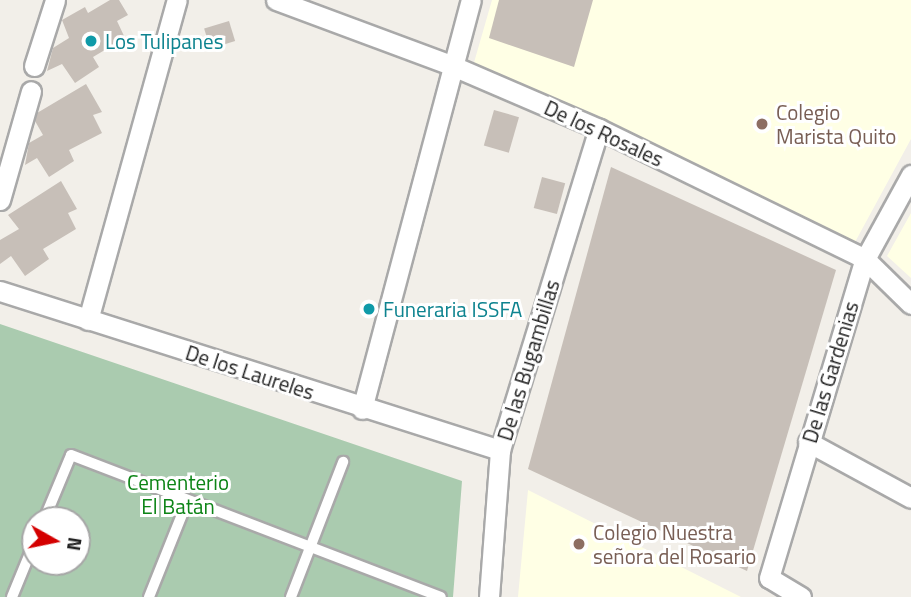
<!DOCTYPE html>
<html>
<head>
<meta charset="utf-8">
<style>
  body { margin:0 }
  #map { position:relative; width:911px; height:597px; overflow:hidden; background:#f2efe9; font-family:"Titillium Web",sans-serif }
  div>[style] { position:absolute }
  .education>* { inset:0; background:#ffffe5 }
  .cemetery>* { inset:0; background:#aacbaf }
  .building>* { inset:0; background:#c7bfb8; transform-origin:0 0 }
  .roads { filter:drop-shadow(2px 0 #a9a9a9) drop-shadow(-2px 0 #a9a9a9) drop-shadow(0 2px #a9a9a9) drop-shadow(0 -2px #a9a9a9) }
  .service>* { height:10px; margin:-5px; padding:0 5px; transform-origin:5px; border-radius:5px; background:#fff }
  .minor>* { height:19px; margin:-9.5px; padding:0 9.5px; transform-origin:9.5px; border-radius:9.5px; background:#fff }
  .dots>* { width:19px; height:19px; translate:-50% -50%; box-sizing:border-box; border:4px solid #fff; border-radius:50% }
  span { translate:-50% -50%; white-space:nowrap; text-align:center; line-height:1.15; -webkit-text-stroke:6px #fff; paint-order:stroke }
  .culture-label { font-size:21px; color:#0d838f }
  .left { translate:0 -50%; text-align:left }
  .education-label { font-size:21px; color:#785e54 }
  .street-label { font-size:21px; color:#222 }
  .park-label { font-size:21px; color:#0c8416 }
  .north { position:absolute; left:21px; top:506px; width:70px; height:70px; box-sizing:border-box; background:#fff; border:2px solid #a7a7a7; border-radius:50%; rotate:99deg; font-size:19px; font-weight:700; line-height:28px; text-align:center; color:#222 }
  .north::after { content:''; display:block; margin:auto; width:24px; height:32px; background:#d40000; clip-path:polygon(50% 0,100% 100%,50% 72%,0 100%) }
</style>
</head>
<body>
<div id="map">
  <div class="education">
    <i style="clip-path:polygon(492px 0,911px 0,911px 139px,854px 244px,582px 109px,473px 66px)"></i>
    <i style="clip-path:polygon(911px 213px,911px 278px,887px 256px)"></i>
    <i style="clip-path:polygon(528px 490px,741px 597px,518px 597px)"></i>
  </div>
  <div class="cemetery">
    <i style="clip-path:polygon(evenodd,0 324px,462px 481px,453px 597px,0 597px,0 324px,35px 520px,77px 520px,77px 562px,35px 562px,35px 520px)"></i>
  </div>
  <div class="building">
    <i style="clip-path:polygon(110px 0,119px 0,128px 15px,117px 21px,125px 38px,93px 57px,99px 67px,75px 83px,62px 64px,47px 71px,53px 48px,69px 38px,62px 20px,85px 7px,88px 13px)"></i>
    <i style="clip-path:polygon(499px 0,593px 0,574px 67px,489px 38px)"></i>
    <i style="left:229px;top:21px;width:21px;height:26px;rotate:73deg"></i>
    <i style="clip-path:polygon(86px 84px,102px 112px,93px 115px,102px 133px,69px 150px,74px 161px,49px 177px,37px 158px,25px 165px,29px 143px,43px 135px,35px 121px,37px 113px)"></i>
    <i style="left:494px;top:110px;width:26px;height:37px;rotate:16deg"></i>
    <i style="clip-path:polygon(611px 167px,836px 270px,747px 571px,528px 469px)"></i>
    <i style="left:542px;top:177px;width:24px;height:32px;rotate:15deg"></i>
    <i style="clip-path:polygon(61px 181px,77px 209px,68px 213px,76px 229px,43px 249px,49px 259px,25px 276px,11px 256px,0 264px,0 240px,19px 229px,8px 215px)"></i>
  </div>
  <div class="roads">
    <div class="service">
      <i style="left:44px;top:520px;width:70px;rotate:-67.4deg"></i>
      <i style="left:71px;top:455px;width:396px;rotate:21deg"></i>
      <i style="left:12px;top:597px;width:61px;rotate:-67.7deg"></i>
      <i style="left:149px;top:597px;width:102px;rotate:-68.2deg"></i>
      <i style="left:291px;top:597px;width:145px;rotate:-68.9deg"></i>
    </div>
    <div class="minor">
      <i style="left:276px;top:0;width:189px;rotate:20.4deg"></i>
      <i style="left:453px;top:66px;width:159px;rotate:23.3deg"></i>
      <i style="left:599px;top:129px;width:296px;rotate:26deg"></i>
      <i style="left:865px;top:259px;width:64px;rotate:44.4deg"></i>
      <i style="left:34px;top:66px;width:69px;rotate:-72.3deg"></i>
      <i style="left:0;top:200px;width:113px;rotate:-74.1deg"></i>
      <i style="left:0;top:291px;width:525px;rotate:17.64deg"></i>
      <i style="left:88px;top:320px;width:332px;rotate:-74.5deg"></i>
      <i style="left:362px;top:409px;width:423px;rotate:-75.1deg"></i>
      <i style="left:808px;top:442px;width:117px;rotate:28.5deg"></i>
      <i style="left:489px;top:597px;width:147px;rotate:-85.7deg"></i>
      <i style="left:500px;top:450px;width:336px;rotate:-72.9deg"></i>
      <i style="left:801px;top:597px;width:37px;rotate:-149deg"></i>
      <i style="left:769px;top:578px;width:333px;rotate:-73.3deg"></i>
      <i style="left:865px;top:259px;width:96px;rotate:-61.3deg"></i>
    </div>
  </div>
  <div class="dots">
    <i style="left:91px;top:41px;background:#0f9aa8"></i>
    <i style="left:762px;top:124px;background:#8d6e63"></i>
    <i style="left:369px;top:309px;background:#0f9aa8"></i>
    <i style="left:579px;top:544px;background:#8d6e63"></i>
  </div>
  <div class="culture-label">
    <span class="left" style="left:105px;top:41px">Los Tulipanes</span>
    <span class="left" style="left:383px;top:309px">Funeraria ISSFA</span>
  </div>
  <div class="education-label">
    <span class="left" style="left:776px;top:124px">Colegio<br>Marista Quito</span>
    <span class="left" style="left:593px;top:544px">Colegio Nuestra<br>señora del Rosario</span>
  </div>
  <div class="street-label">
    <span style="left:604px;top:133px;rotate:25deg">De los Rosales</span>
    <span style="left:528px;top:360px;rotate:-73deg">De las Bugambillas</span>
    <span style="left:250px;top:372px;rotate:18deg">De los Laureles</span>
    <span style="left:830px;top:372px;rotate:-73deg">De las Gardenias</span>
  </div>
  <div class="park-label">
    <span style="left:178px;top:494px">Cementerio<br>El Batán</span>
  </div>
  <div class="north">N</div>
</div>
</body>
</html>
